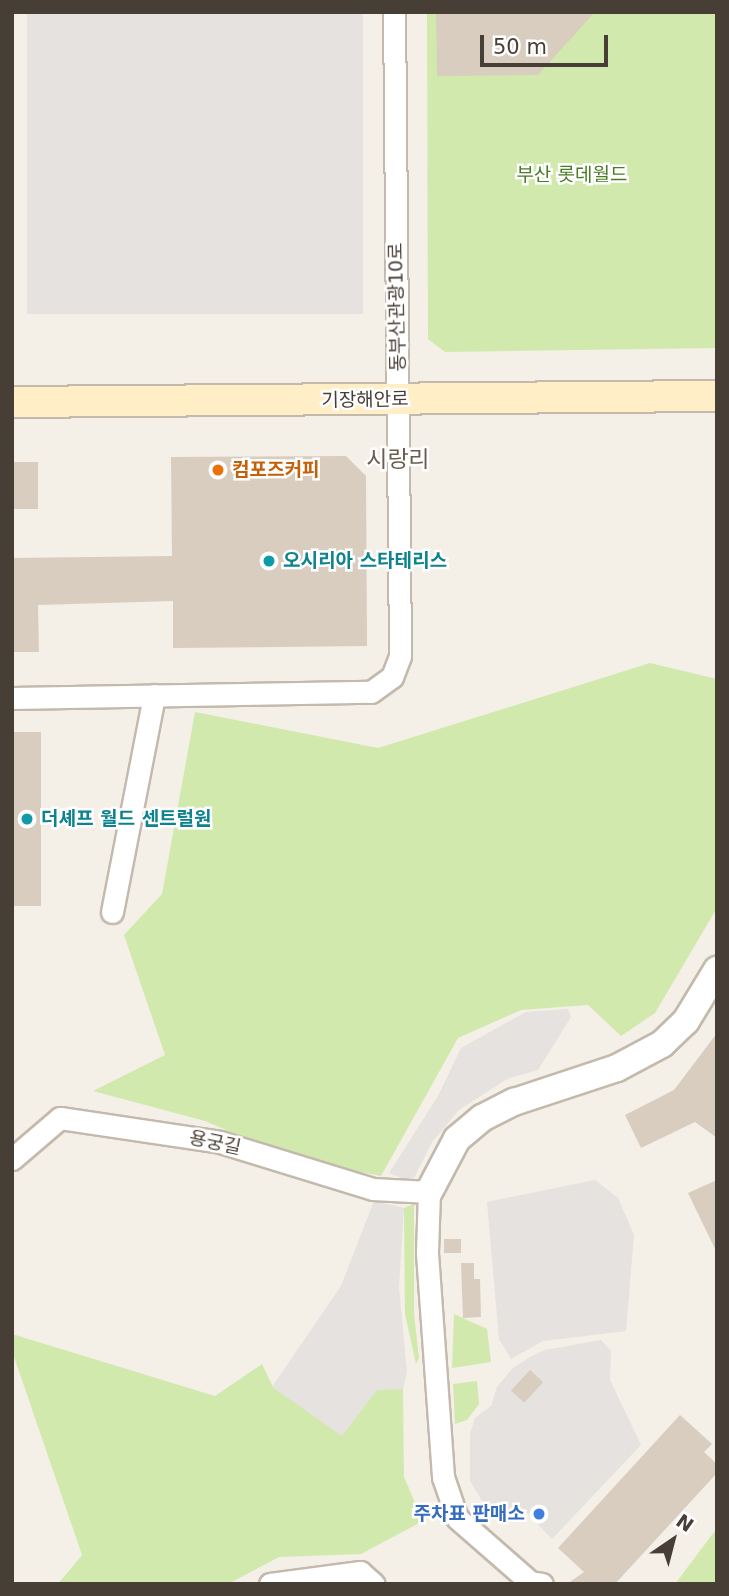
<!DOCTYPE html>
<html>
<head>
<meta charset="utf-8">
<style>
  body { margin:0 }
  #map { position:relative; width:729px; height:1596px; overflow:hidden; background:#f4efe7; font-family:"DejaVu Sans","Noto Sans KR",sans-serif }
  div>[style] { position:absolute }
  .green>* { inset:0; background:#d2e9ae }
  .parking>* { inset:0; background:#e5e2df; transform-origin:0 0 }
  .building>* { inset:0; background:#d9cdbf; transform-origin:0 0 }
  .roads { filter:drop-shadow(2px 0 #c3b9ac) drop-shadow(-2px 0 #c3b9ac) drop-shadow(0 2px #c3b9ac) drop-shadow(0 -2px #c3b9ac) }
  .minor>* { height:21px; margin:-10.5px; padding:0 10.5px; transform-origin:10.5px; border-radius:10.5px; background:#fff }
  .tertiary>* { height:26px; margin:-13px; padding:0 13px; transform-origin:13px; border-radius:13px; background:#fff }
  .secondary>* { height:30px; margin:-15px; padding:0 15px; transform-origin:15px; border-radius:15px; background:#ffeec6 }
  .dots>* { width:19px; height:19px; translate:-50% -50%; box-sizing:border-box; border:4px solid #fff; border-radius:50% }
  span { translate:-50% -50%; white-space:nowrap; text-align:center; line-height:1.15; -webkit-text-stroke:5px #fff; paint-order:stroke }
  .park-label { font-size:19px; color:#4b7b27 }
  .street-label { font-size:19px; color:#473f36 }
  .food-label { font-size:19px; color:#c56008; font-weight:700 }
  .left { translate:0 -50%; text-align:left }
  .culture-label { font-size:19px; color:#0d838f; font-weight:700 }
  .shop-label { font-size:19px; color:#366cbe; font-weight:700 }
  .right { translate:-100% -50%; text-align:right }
  .quarter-label { font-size:23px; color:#6a5d4c }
  .frame { position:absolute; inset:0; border:14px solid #473f36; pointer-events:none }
  .north { position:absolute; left:638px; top:1505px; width:70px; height:70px; -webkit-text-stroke:5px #fff; paint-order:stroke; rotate:35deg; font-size:19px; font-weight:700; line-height:28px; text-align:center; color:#473f36 }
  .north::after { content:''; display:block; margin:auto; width:24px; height:32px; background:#473f36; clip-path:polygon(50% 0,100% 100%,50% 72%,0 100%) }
  .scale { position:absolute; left:480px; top:35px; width:128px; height:32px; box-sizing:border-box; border:4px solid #473f36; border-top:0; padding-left:9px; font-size:21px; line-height:24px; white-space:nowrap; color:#473f36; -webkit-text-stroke:5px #fff; paint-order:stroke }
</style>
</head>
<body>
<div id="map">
  <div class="green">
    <i style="clip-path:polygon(427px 12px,717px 12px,717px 348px,445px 352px,428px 339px)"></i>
    <i style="clip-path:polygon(650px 663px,717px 679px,717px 908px,655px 1013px,621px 1036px,588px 1005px,521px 1010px,458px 1038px,381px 1176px,295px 1159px,205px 1121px,93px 1091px,165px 1055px,124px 935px,162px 894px,195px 712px,378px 748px)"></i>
    <i style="clip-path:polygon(414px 1204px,414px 1314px,419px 1358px,416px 1364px,405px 1314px,404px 1208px)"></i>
    <i style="clip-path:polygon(454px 1314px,487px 1329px,491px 1362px,452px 1368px)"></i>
    <i style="clip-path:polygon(12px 1334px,215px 1396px,262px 1364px,273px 1387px,403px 1389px,404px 1477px,423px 1521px,361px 1554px,279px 1557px,228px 1584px,58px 1584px,82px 1555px,12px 1351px)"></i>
    <i style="clip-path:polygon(477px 1381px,479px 1404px,467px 1420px,455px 1424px,453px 1384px)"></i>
    <i style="clip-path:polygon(717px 1528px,717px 1583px,675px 1584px)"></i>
  </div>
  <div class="parking">
    <i style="left:27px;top:12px;width:336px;height:302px"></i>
    <i style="clip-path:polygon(568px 1009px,571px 1017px,538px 1070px,507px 1079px,459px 1110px,432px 1142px,412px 1182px,389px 1173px,438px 1096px,461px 1048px,526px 1012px)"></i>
    <i style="clip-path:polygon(595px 1180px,618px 1198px,634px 1235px,626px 1331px,543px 1341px,511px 1359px,499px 1339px,487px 1202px)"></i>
    <i style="clip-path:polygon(374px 1201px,404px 1208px,399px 1287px,407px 1372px,403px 1389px,377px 1390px,342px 1436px,272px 1387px,341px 1286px)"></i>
    <i style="clip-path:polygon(601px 1340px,611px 1351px,610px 1380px,641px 1445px,552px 1539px,524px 1510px,513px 1506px,493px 1519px,470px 1481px,470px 1434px,475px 1418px,491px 1406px,497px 1387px,513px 1368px,530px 1357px,545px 1350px)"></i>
  </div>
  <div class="building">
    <i style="clip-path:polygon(436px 12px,595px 12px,538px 75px,437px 76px)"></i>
    <i style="clip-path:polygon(346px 456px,366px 476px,367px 646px,173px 648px,173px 601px,38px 605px,39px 652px,12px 652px,12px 558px,172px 556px,171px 457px)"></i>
    <i style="left:12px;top:462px;width:26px;height:47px"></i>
    <i style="left:12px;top:732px;width:29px;height:174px"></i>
    <i style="clip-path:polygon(717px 1033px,717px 1138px,695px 1122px,641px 1148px,625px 1115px,674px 1090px)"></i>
    <i style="clip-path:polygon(717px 1180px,717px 1253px,688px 1193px)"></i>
    <i style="left:444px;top:1239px;width:17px;height:14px"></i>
    <i style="clip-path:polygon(461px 1263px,474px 1263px,474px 1279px,480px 1279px,481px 1317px,463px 1318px)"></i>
    <i style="left:530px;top:1370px;width:18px;height:28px;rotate:43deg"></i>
    <i style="clip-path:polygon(680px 1415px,712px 1444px,704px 1452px,717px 1464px,717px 1473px,615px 1584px,567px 1584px,584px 1572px,558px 1548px)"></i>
  </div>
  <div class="roads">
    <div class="minor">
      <i style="left:12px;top:698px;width:359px;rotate:-1deg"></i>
      <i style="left:371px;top:692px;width:26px;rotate:-36deg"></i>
      <i style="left:392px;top:677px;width:22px;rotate:-69deg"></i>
      <i style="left:400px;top:656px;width:644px;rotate:-90.53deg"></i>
      <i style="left:112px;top:912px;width:221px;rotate:-79deg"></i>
      <i style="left:12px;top:1159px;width:63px;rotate:-40.5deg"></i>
      <i style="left:60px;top:1118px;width:162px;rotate:8.5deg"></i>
      <i style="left:220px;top:1142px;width:160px;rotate:17.1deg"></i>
      <i style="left:373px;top:1189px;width:56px;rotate:3.1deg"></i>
      <i style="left:429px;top:1192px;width:61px;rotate:91.9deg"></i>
      <i style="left:427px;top:1253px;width:225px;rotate:85.9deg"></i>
      <i style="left:443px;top:1477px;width:43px;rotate:71.1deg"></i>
      <i style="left:457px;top:1518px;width:97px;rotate:41.2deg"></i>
      <i style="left:530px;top:1582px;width:12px;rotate:9deg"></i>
      <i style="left:270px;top:1584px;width:91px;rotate:-7.6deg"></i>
      <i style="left:360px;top:1572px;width:18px;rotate:41deg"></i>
    </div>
    <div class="tertiary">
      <i style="left:429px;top:1192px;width:60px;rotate:-62.2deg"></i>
      <i style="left:457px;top:1139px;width:33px;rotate:-40deg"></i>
      <i style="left:482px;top:1118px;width:36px;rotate:-27deg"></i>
      <i style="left:514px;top:1102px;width:108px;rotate:-18.3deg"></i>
      <i style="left:617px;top:1068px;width:51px;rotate:-28.1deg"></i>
      <i style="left:662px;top:1044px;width:33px;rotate:-44deg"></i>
      <i style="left:686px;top:1021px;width:60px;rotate:-58.7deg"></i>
    </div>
    <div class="secondary">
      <i style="left:12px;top:402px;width:705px;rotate:-0.49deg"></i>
    </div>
  </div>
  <div class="dots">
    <i style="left:218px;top:470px;background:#e8710a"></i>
    <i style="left:269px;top:561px;background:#0f9aa8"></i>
    <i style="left:27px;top:819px;background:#0f9aa8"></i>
    <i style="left:539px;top:1514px;background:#3f7fe0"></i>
  </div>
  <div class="park-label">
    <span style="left:572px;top:175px">부산 롯데월드</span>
  </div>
  <div class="street-label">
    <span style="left:397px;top:307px;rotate:-91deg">동부산관광10로</span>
    <span style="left:365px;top:400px;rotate:-1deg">기장해안로</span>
    <span style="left:215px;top:1143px;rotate:12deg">용궁길</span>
  </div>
  <div class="food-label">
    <span class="left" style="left:232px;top:470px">컴포즈커피</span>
  </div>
  <div class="culture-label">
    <span class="left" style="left:283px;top:561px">오시리아 스타테리스</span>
    <span class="left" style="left:41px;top:819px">더셰프 월드 센트럴원</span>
  </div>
  <div class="shop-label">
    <span class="right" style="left:525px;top:1514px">주차표 판매소</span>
  </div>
  <div class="quarter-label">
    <span style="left:398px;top:459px">시랑리</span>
  </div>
  <div class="frame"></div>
  <div class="north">N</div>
  <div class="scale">50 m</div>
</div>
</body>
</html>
